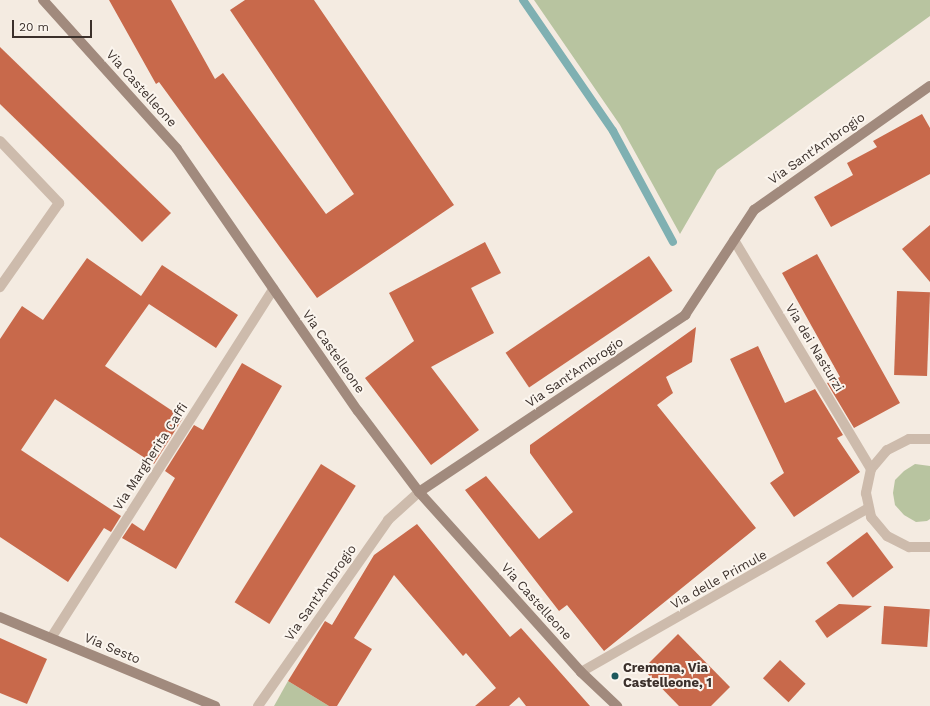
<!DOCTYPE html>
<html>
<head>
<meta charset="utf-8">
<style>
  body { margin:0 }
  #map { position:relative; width:930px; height:706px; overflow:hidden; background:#f4ebe1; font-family:"Work Sans",sans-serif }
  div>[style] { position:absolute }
  .green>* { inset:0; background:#b8c4a0 }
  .stream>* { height:8px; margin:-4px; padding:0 4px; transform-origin:4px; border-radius:4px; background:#7fb0b2 }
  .building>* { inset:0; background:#c8694b; transform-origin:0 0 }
  .street>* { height:10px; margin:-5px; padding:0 5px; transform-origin:5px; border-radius:5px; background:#cdbbac }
  .secondary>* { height:10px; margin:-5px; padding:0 5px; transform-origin:5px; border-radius:5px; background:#a18a7d }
  .dots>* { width:11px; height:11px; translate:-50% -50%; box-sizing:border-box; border:2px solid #fbf5ee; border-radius:50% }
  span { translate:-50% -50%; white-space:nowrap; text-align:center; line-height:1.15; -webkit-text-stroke:4px #fbf5ee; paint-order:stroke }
  .street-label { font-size:13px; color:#3b302b }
  .poi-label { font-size:13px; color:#3b302b; font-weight:700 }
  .left { translate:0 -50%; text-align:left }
  .scale { position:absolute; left:12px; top:20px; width:80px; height:18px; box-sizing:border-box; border:2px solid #3b302b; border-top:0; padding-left:5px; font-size:12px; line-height:14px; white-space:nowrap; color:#3b302b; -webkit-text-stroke:3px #fbf5ee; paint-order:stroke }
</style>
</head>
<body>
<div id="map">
  <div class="green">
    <i style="clip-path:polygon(534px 0,930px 0,930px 16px,717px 170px,680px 234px,620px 125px)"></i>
    <i style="clip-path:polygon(915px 464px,930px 466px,930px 519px,927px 521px,916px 522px,904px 515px,895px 505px,893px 493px,895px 480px,904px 471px)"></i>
    <i style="clip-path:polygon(288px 681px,329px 706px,274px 706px)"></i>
  </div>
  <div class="stream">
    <i style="left:523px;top:0;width:159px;rotate:55.5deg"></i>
    <i style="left:613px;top:131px;width:126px;rotate:61.6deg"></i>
  </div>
  <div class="building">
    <i style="clip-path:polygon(109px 0,171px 0,215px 79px,223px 73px,326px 214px,354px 194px,230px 10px,245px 0,314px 0,454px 205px,317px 298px,159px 82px,156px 84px)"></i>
    <i style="clip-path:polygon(0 47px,171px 213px,142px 242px,0 104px)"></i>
    <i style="clip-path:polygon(922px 114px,930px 128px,930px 174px,831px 227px,814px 197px,853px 175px,847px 163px,877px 147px,873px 141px)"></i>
    <i style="clip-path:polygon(930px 225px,930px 282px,902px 249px)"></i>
    <i style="clip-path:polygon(485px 242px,501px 273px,471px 288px,494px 333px,431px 367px,479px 430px,431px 465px,365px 378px,414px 341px,389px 293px)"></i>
    <i style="clip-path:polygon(817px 254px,900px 403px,854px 428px,827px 383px,840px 377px,782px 273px)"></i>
    <i style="left:649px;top:256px;width:42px;height:173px;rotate:56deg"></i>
    <i style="clip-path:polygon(87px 258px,141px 296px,162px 265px,238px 315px,216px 348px,149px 304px,105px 366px,183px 418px,154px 464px,55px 399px,21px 450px,121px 516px,111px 532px,104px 528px,68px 582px,0 537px,0 339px,22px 306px,43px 320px)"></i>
    <i style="left:897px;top:291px;width:33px;height:84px;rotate:2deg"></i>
    <i style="clip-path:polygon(696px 327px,692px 362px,666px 377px,673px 393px,657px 405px,756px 528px,604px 651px,567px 605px,559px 611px,465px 490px,486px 476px,539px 539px,573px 512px,530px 453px,530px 445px)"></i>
    <i style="clip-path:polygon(758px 346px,785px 403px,815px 389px,843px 435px,837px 438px,860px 472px,794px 517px,770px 483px,784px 473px,730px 359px)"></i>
    <i style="clip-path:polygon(242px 363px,282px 386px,176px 569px,122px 538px,132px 523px,144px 531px,175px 478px,165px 471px,194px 425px,203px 430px)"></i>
    <i style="left:321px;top:464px;width:41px;height:163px;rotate:32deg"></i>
    <i style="clip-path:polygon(417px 524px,510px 637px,521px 628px,590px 706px,526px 706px,519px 697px,509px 706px,475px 706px,496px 688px,466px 653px,463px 656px,394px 575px,354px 638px,372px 649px,337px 706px,329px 706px,288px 681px,325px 621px,332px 625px,374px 555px)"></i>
    <i style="left:867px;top:532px;width:44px;height:51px;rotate:53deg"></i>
    <i style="clip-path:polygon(839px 604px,872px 606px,827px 638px,815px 621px)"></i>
    <i style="left:884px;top:606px;width:46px;height:38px;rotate:4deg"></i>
    <i style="clip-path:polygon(678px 634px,730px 687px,711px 706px,679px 706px,643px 669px)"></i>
    <i style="clip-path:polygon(0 638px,47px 659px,27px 704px,0 693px)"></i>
    <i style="left:780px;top:660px;width:35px;height:25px;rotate:43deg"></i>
  </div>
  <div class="street">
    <i style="left:0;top:141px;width:86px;rotate:46.4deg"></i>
    <i style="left:59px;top:203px;width:103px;rotate:125.1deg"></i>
    <i style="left:734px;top:240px;width:267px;rotate:59.1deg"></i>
    <i style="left:930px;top:439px;width:21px;rotate:180deg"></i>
    <i style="left:909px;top:439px;width:25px;rotate:153deg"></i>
    <i style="left:887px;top:450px;width:25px;rotate:130deg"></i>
    <i style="left:871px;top:469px;width:25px;rotate:102deg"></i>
    <i style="left:866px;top:493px;width:25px;rotate:78deg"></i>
    <i style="left:871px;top:517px;width:25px;rotate:50deg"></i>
    <i style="left:887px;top:536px;width:25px;rotate:27deg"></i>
    <i style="left:909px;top:547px;width:21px"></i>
    <i style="left:51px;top:638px;width:414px;rotate:-57.5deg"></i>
    <i style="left:581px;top:672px;width:331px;rotate:-29.7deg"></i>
    <i style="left:258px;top:706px;width:227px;rotate:-55deg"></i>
    <i style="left:388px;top:520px;width:42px;rotate:-42.1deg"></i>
  </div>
  <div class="secondary">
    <i style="left:43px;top:0;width:200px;rotate:48deg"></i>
    <i style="left:177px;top:149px;width:318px;rotate:55.4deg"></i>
    <i style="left:358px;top:411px;width:101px;rotate:53deg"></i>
    <i style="left:419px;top:492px;width:242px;rotate:48deg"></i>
    <i style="left:581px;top:672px;width:50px;rotate:43.4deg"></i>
    <i style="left:419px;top:492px;width:320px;rotate:-33.6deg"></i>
    <i style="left:685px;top:315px;width:126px;rotate:-56.7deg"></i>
    <i style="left:754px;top:210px;width:215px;rotate:-35.2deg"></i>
    <i style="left:0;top:617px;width:233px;rotate:22.5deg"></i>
  </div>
  <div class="dots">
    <i style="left:615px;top:676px;background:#1f5a5e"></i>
  </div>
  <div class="street-label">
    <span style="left:141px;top:89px;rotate:48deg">Via Castelleone</span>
    <span style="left:817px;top:149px;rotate:-35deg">Via Sant'Ambrogio</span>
    <span style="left:814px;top:348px;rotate:59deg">Via dei Nasturzi</span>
    <span style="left:333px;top:352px;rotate:55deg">Via Castelleone</span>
    <span style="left:575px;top:373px;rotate:-34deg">Via Sant'Ambrogio</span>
    <span style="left:151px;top:457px;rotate:-57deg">Via Margherita Caffi</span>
    <span style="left:719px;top:580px;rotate:-29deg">Via delle Primule</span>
    <span style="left:321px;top:593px;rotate:-55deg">Via Sant'Ambrogio</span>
    <span style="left:536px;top:602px;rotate:48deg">Via Castelleone</span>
    <span style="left:112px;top:649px;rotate:23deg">Via Sesto</span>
  </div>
  <div class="poi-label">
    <span class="left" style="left:623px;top:676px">Cremona, Via<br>Castelleone, 1</span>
  </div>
  <div class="scale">20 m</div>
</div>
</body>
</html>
